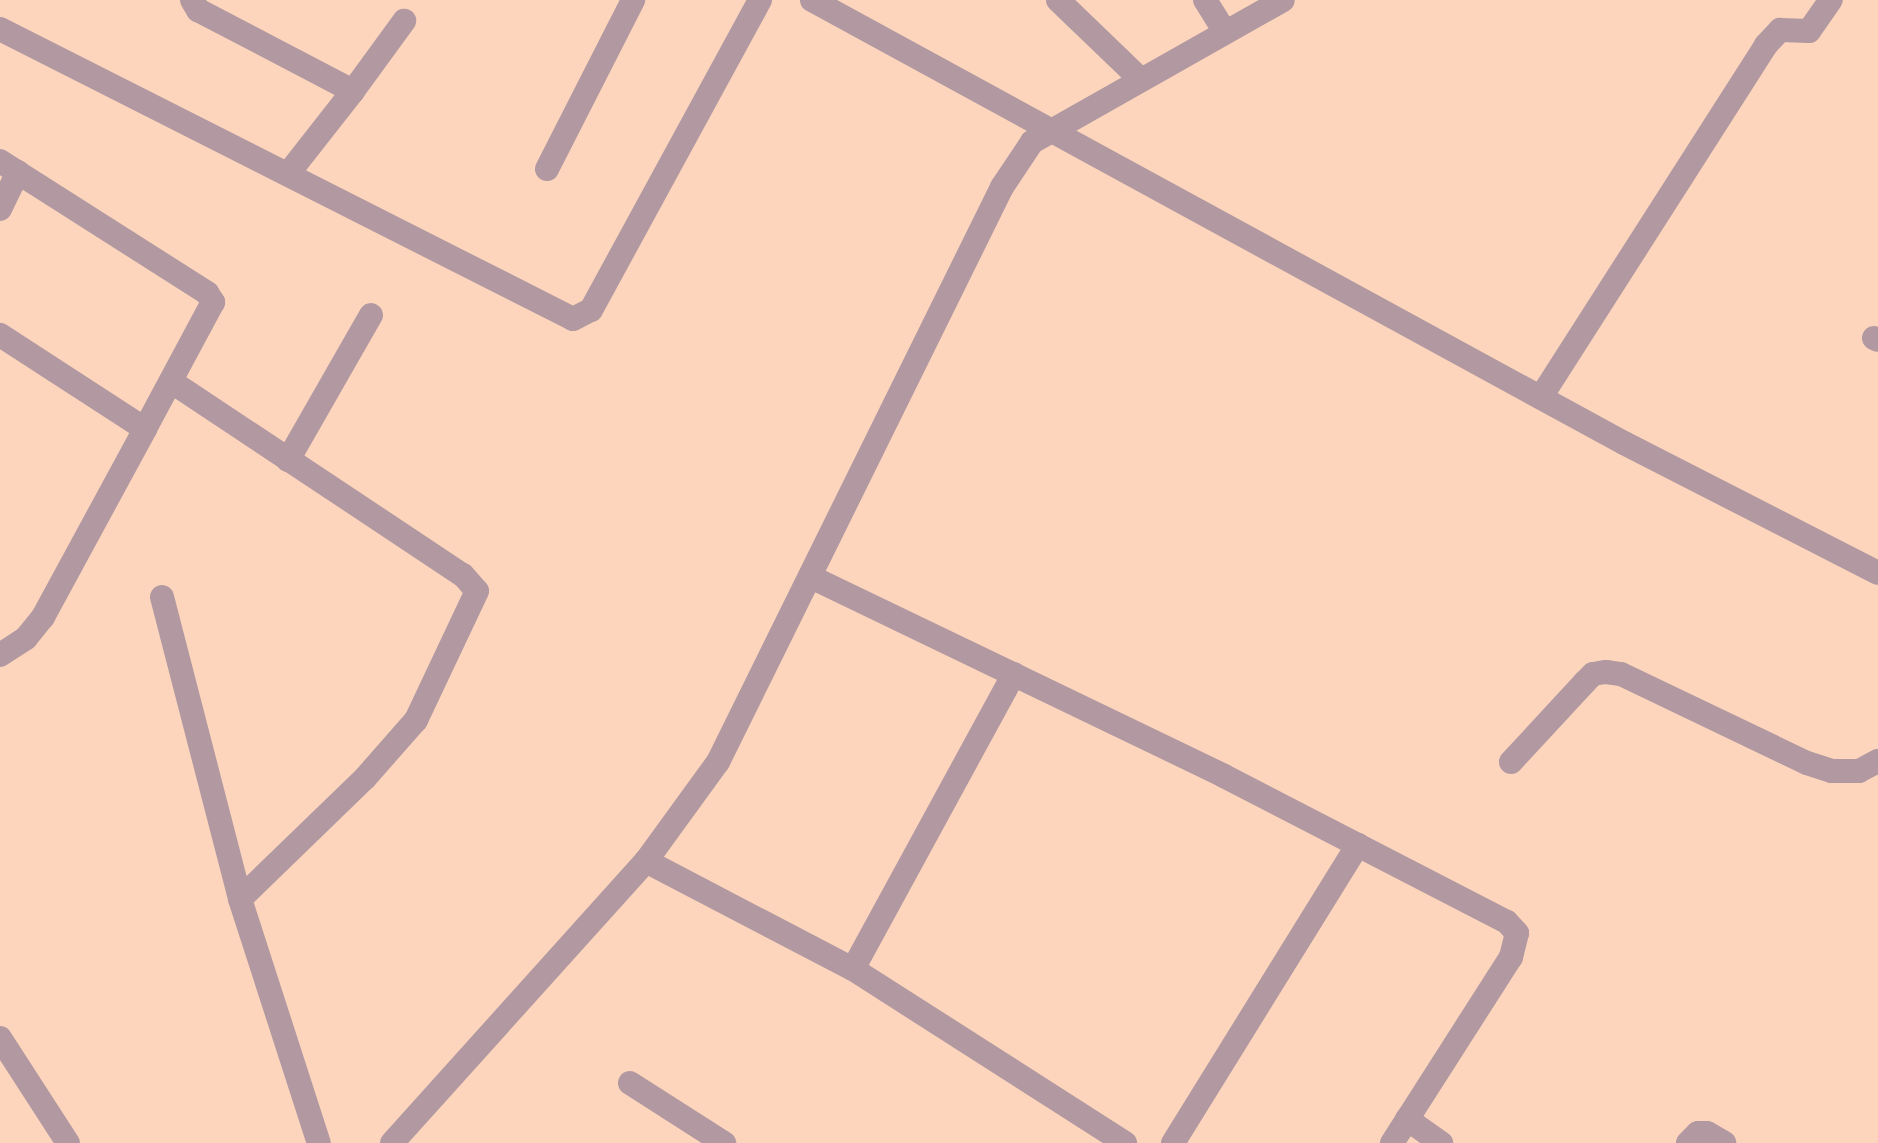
<!DOCTYPE html>
<html>
<head>
<meta charset="utf-8">
<style>
  body { margin:0 }
  #map { position:relative; width:1878px; height:1143px; overflow:hidden; background:#fcd5bc; font-family:"PT Serif",serif }
  div>[style] { position:absolute }
  .minor>* { height:24px; margin:-12px; padding:0 12px; transform-origin:12px; border-radius:12px; background:#b198a1 }
  span { translate:-50% -50%; white-space:nowrap; text-align:center; line-height:1.15; -webkit-text-stroke:7px #fbe7da; paint-order:stroke }
</style>
</head>
<body>
<div id="map">
  <div class="minor">
    <i style="left:192px;top:0;width:12px;rotate:59deg"></i>
    <i style="left:198px;top:10px;width:175px;rotate:27.6deg"></i>
    <i style="left:353px;top:91px;width:105px;rotate:128.1deg"></i>
    <i style="left:812px;top:0;width:925px;rotate:28.62deg"></i>
    <i style="left:1624px;top:443px;width:285px;rotate:27.1deg"></i>
    <i style="left:1058px;top:0;width:112px;rotate:43.9deg"></i>
    <i style="left:1205px;top:0;width:38px;rotate:58deg"></i>
    <i style="left:0;top:29px;width:642px;rotate:26.84deg"></i>
    <i style="left:573px;top:319px;width:20px;rotate:-27deg"></i>
    <i style="left:591px;top:310px;width:353px;rotate:-61.4deg"></i>
    <i style="left:353px;top:91px;width:87px;rotate:-53.9deg"></i>
    <i style="left:0;top:161px;width:246px;rotate:32.5deg"></i>
    <i style="left:207px;top:293px;width:11px;rotate:56deg"></i>
    <i style="left:213px;top:302px;width:144px;rotate:118.2deg"></i>
    <i style="left:145px;top:429px;width:173px;rotate:-147deg"></i>
    <i style="left:547px;top:169px;width:190px;rotate:-63deg"></i>
    <i style="left:0;top:209px;width:41px;rotate:-64.1deg"></i>
    <i style="left:1874px;top:338px;width:4px;rotate:27deg"></i>
    <i style="left:172px;top:382px;width:349px;rotate:33.6deg"></i>
    <i style="left:463px;top:575px;width:21px;rotate:49deg"></i>
    <i style="left:477px;top:591px;width:143px;rotate:115.3deg"></i>
    <i style="left:416px;top:720px;width:77px;rotate:131.3deg"></i>
    <i style="left:365px;top:778px;width:174px;rotate:135.9deg"></i>
    <i style="left:1541px;top:397px;width:418px;rotate:-57.4deg"></i>
    <i style="left:1766px;top:45px;width:21px;rotate:-47deg"></i>
    <i style="left:1780px;top:30px;width:29px;rotate:2deg"></i>
    <i style="left:1809px;top:31px;width:38px;rotate:-55deg"></i>
    <i style="left:288px;top:460px;width:167px;rotate:-60.2deg"></i>
    <i style="left:811px;top:577px;width:458px;rotate:25.7deg"></i>
    <i style="left:1224px;top:776px;width:318px;rotate:27.3deg"></i>
    <i style="left:1507px;top:922px;width:15px;rotate:48deg"></i>
    <i style="left:1517px;top:933px;width:25px;rotate:104deg"></i>
    <i style="left:1511px;top:957px;width:221px;rotate:122.6deg"></i>
    <i style="left:162px;top:597px;width:312px;rotate:75.5deg"></i>
    <i style="left:240px;top:899px;width:256px;rotate:72.1deg"></i>
    <i style="left:0;top:655px;width:31px;rotate:-33deg"></i>
    <i style="left:26px;top:638px;width:27px;rotate:-51deg"></i>
    <i style="left:43px;top:617px;width:214px;rotate:-61.5deg"></i>
    <i style="left:1511px;top:762px;width:109px;rotate:-47.2deg"></i>
    <i style="left:1585px;top:682px;width:11px;rotate:-45deg"></i>
    <i style="left:1593px;top:674px;width:13px;rotate:-9deg"></i>
    <i style="left:1606px;top:672px;width:15px;rotate:8deg"></i>
    <i style="left:1621px;top:674px;width:206px;rotate:25.6deg"></i>
    <i style="left:1807px;top:763px;width:26px;rotate:18deg"></i>
    <i style="left:1832px;top:771px;width:27px"></i>
    <i style="left:1859px;top:771px;width:21px;rotate:-28deg"></i>
    <i style="left:646px;top:861px;width:233px;rotate:27.6deg"></i>
    <i style="left:853px;top:969px;width:323px;rotate:32.6deg"></i>
    <i style="left:853px;top:969px;width:336px;rotate:-61.4deg"></i>
    <i style="left:0;top:1038px;width:125px;rotate:57.1deg"></i>
    <i style="left:630px;top:1083px;width:112px;rotate:32.6deg"></i>
    <i style="left:1407px;top:1119px;width:42px;rotate:35.2deg"></i>
    <i style="left:392px;top:1143px;width:380px;rotate:-48deg"></i>
    <i style="left:646px;top:861px;width:122px;rotate:-54deg"></i>
    <i style="left:718px;top:762px;width:641px;rotate:-63.71deg"></i>
    <i style="left:1002px;top:187px;width:54px;rotate:-56.3deg"></i>
    <i style="left:1032px;top:142px;width:288px;rotate:-29.5deg"></i>
    <i style="left:1173px;top:1143px;width:351px;rotate:-58.2deg"></i>
    <i style="left:1688px;top:1143px;width:14px;rotate:-45deg"></i>
    <i style="left:1698px;top:1133px;width:9px"></i>
    <i style="left:1707px;top:1133px;width:20px;rotate:30deg"></i>
  </div>
</div>
</body>
</html>
